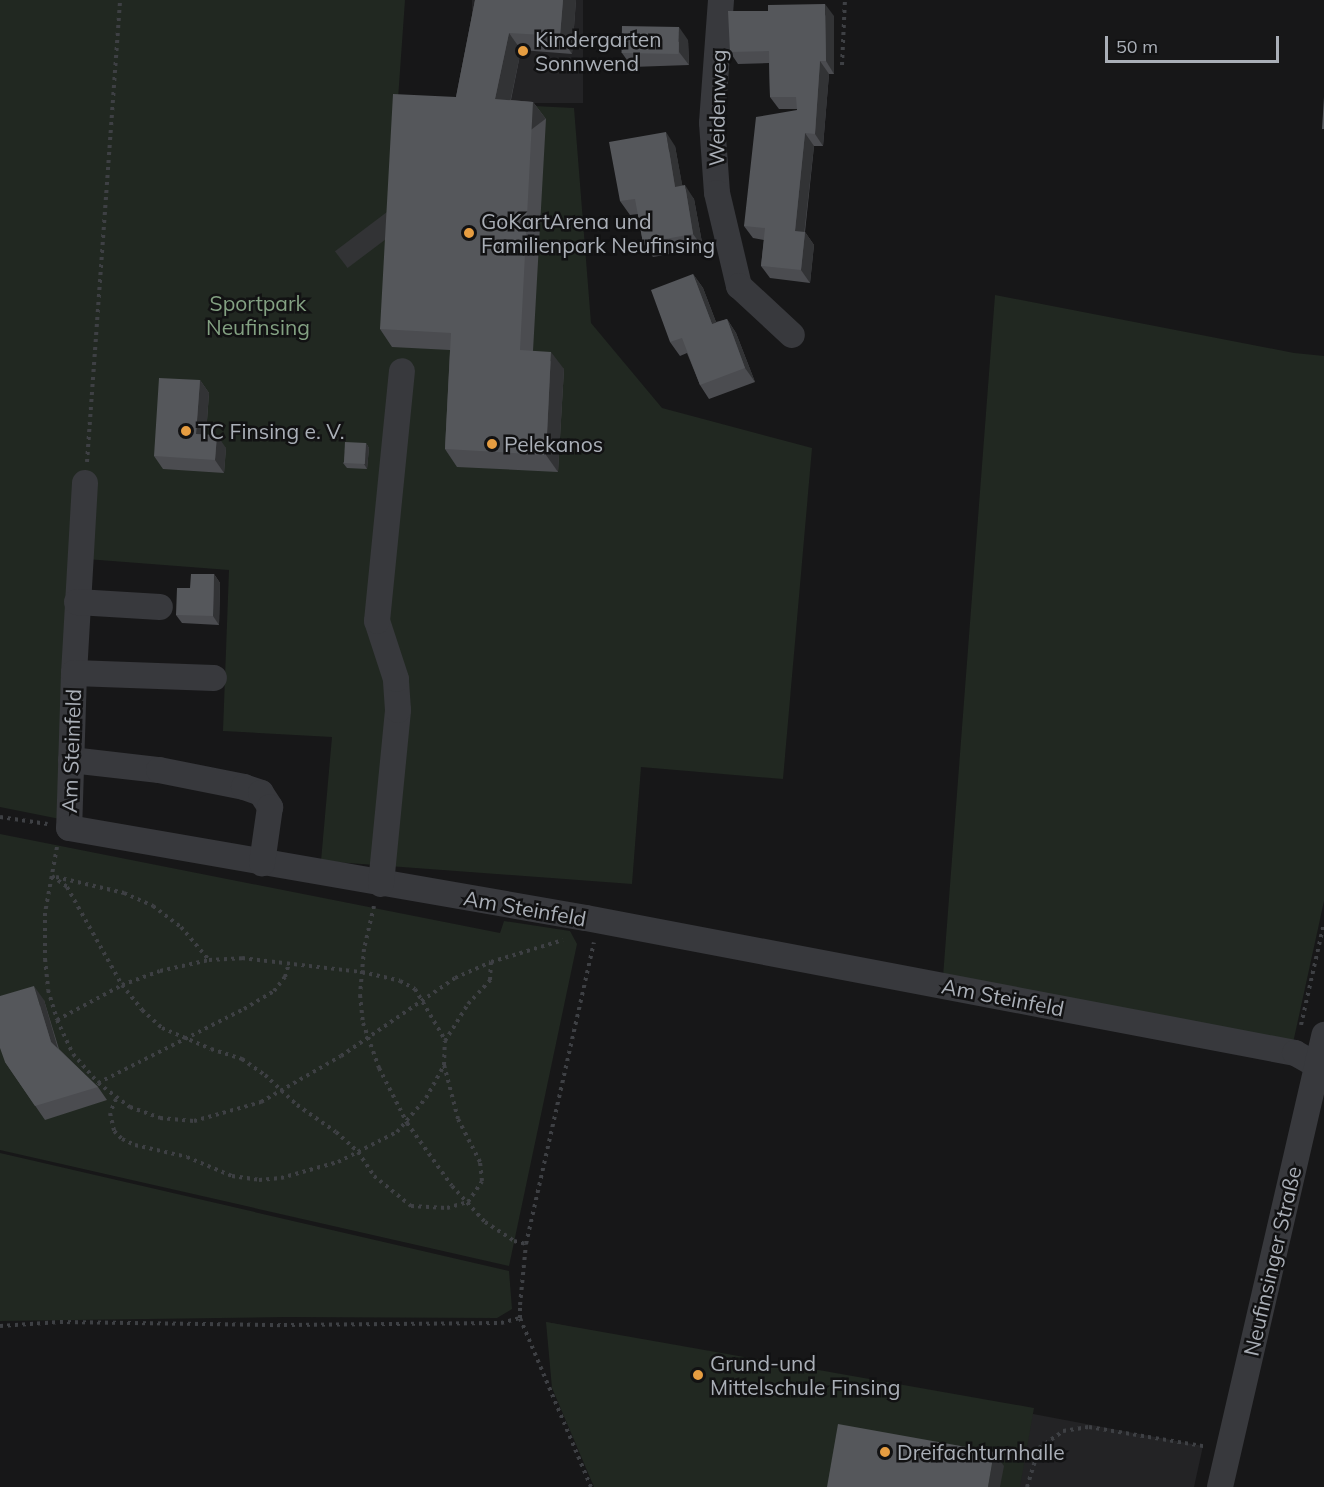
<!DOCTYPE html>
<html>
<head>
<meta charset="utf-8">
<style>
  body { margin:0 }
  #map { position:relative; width:1324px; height:1487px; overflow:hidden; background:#171718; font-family:Mulish,sans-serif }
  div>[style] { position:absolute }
  .built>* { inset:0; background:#232325; transform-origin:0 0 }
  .green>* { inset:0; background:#212821 }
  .path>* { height:4px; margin-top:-2px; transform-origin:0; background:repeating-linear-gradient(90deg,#3e4044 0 3px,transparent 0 7.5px) }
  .minor>* { height:26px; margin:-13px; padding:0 13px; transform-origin:13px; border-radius:13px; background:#38393d }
  .wall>* { inset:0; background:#4b4c50 }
  .shaded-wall>* { inset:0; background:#323335; transform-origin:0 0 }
  .building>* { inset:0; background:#55575b; transform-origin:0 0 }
  .dots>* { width:16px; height:16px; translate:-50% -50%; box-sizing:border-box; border:3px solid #121213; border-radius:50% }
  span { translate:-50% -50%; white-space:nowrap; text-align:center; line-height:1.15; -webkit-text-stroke:5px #121213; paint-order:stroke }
  .poi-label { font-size:21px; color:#aaafb7 }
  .left { translate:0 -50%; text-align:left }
  .street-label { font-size:21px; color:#aaafb7 }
  .park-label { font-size:21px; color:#83a182 }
  .scale { position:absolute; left:1105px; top:36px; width:174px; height:27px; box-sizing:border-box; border:3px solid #aaafb7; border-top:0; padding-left:8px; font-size:18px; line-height:21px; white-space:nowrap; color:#aaafb7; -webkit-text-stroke:4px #121213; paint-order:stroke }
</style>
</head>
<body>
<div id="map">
  <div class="built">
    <i style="left:472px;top:0;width:111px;height:103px"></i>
    <i style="clip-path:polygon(546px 1322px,1203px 1446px,1194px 1487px,614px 1487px)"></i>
  </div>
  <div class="green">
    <i style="clip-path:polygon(0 0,405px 0,398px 99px,574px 108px,591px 323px,662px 408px,812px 448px,783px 779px,641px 767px,632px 884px,321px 861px,332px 737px,223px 731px,229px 570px,73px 558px,60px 819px,0 807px)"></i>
    <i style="clip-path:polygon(995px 295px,1294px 353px,1324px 356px,1324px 901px,1293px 1043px,943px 977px)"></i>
    <i style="clip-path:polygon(0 834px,500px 933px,504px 921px,570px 931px,577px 944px,509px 1266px,0 1150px)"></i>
    <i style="clip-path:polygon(0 1153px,509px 1271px,512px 1309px,497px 1318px,286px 1317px,0 1321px)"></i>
    <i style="clip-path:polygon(546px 1322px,1034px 1408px,1020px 1487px,594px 1487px,552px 1388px)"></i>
  </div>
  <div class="path">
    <i style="left:842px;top:65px;width:65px;rotate:-87.4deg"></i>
    <i style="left:87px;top:462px;width:463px;rotate:-85.9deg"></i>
    <i style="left:0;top:817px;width:48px;rotate:8.5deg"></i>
    <i style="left:57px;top:847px;width:67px;rotate:100.3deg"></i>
    <i style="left:45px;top:913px;width:46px;rotate:90deg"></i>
    <i style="left:45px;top:959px;width:31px;rotate:84deg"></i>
    <i style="left:48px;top:990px;width:31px;rotate:73deg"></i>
    <i style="left:57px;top:1020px;width:38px;rotate:65deg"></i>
    <i style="left:73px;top:1054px;width:38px;rotate:49deg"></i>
    <i style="left:98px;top:1083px;width:40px;rotate:37deg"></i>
    <i style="left:130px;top:1107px;width:32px;rotate:20deg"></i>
    <i style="left:160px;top:1118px;width:34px;rotate:5deg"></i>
    <i style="left:194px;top:1121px;width:70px;rotate:-15.8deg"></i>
    <i style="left:261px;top:1102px;width:92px;rotate:-29.9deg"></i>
    <i style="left:341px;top:1056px;width:138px;rotate:-34.4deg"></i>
    <i style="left:455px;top:978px;width:39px;rotate:-24deg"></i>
    <i style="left:491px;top:962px;width:75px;rotate:-17deg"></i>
    <i style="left:52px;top:876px;width:19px;rotate:36deg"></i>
    <i style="left:67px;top:887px;width:112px;rotate:60.7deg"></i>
    <i style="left:122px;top:985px;width:32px;rotate:51deg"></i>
    <i style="left:142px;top:1010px;width:27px;rotate:42deg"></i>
    <i style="left:162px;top:1028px;width:53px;rotate:23.2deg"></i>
    <i style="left:211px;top:1049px;width:33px;rotate:18deg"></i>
    <i style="left:242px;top:1059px;width:28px;rotate:35deg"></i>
    <i style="left:265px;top:1075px;width:44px;rotate:43.2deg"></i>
    <i style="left:297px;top:1105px;width:47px;rotate:34.7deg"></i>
    <i style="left:336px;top:1132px;width:30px;rotate:42deg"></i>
    <i style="left:358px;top:1152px;width:29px;rotate:56deg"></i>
    <i style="left:374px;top:1176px;width:48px;rotate:39deg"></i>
    <i style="left:411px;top:1206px;width:36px;rotate:3deg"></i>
    <i style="left:447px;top:1208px;width:22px;rotate:-16deg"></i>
    <i style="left:468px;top:1202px;width:25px;rotate:-56deg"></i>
    <i style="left:482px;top:1181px;width:19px;rotate:-96deg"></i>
    <i style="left:480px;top:1162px;width:48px;rotate:-117.1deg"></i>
    <i style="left:458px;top:1119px;width:56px;rotate:-104.5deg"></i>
    <i style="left:444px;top:1065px;width:24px;rotate:-88deg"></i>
    <i style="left:445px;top:1041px;width:44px;rotate:-58.1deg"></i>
    <i style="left:468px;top:1004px;width:33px;rotate:-47deg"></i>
    <i style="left:490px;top:980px;width:18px;rotate:-87deg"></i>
    <i style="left:56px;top:877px;width:70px;rotate:13.2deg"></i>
    <i style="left:124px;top:893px;width:32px;rotate:24deg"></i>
    <i style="left:153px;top:906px;width:35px;rotate:37deg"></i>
    <i style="left:181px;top:927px;width:43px;rotate:49.7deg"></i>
    <i style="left:374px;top:906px;width:44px;rotate:103.1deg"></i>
    <i style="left:364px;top:949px;width:46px;rotate:95deg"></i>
    <i style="left:360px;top:995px;width:28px;rotate:84deg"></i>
    <i style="left:363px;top:1023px;width:48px;rotate:70.4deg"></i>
    <i style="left:379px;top:1068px;width:62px;rotate:63deg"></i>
    <i style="left:407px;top:1123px;width:77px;rotate:54.5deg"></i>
    <i style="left:452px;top:1186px;width:49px;rotate:47.5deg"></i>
    <i style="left:485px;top:1222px;width:35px;rotate:33deg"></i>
    <i style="left:514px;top:1241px;width:12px;rotate:14deg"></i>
    <i style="left:57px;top:1020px;width:74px;rotate:-28.3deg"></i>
    <i style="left:122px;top:985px;width:40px;rotate:-20.2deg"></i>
    <i style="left:160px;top:971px;width:50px;rotate:-12.7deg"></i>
    <i style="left:209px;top:960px;width:33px;rotate:-3deg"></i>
    <i style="left:242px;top:958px;width:121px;rotate:6.7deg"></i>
    <i style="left:362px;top:972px;width:39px;rotate:13deg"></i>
    <i style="left:400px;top:981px;width:17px;rotate:28deg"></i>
    <i style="left:415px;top:989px;width:59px;rotate:59.5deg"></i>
    <i style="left:1301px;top:1025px;width:105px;rotate:-77.3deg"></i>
    <i style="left:98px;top:1083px;width:164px;rotate:-26.9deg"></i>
    <i style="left:244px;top:1009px;width:35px;rotate:-31deg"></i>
    <i style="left:274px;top:991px;width:18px;rotate:-52deg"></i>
    <i style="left:285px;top:977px;width:15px;rotate:-74deg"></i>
    <i style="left:116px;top:1099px;width:15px;rotate:113deg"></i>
    <i style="left:110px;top:1113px;width:18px;rotate:77deg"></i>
    <i style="left:114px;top:1131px;width:11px;rotate:45deg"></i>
    <i style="left:122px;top:1139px;width:14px;rotate:25deg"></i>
    <i style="left:135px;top:1145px;width:53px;rotate:13deg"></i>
    <i style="left:187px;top:1157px;width:49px;rotate:22.9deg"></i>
    <i style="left:232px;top:1176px;width:27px;rotate:8deg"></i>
    <i style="left:259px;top:1180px;width:22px;rotate:-5deg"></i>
    <i style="left:281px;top:1178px;width:59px;rotate:-15.7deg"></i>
    <i style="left:338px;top:1162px;width:66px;rotate:-27deg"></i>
    <i style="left:397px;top:1132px;width:45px;rotate:-49.5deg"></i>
    <i style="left:426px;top:1098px;width:38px;rotate:-61deg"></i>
    <i style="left:0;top:1326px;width:60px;rotate:-3.8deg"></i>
    <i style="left:60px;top:1322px;width:224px;rotate:0.8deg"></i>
    <i style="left:284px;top:1325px;width:217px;rotate:-0.5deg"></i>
    <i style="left:501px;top:1323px;width:20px;rotate:-15deg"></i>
    <i style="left:591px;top:1487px;width:183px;rotate:-112.8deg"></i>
    <i style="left:520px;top:1318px;width:13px;rotate:-90deg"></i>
    <i style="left:520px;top:1305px;width:61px;rotate:-84.4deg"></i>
    <i style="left:526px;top:1244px;width:309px;rotate:-77.3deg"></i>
    <i style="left:1027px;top:1487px;width:41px;rotate:-72.9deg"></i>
    <i style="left:1039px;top:1448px;width:29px;rotate:-35deg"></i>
    <i style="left:1063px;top:1431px;width:26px;rotate:-9deg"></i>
    <i style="left:1089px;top:1427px;width:116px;rotate:9.5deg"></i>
  </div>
  <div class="minor">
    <i style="left:721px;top:0;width:123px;rotate:94.2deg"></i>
    <i style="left:712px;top:123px;width:70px;rotate:85.9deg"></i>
    <i style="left:717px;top:193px;width:96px;rotate:76.7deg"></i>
    <i style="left:739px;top:286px;width:72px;rotate:42.8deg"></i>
    <i style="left:85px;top:483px;width:190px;rotate:93.3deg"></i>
    <i style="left:74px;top:673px;width:155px;rotate:91.8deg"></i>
    <i style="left:69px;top:828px;width:525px;rotate:9.88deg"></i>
    <i style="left:586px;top:918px;width:722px;rotate:10.78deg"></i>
    <i style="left:1295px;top:1053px;width:25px;rotate:29deg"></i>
    <i style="left:77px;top:602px;width:83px;rotate:3.4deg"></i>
    <i style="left:74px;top:673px;width:140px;rotate:2deg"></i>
    <i style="left:71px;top:760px;width:89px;rotate:6.5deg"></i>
    <i style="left:159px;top:770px;width:87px;rotate:11.3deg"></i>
    <i style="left:244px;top:787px;width:18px;rotate:19deg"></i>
    <i style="left:261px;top:793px;width:17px;rotate:57deg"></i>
    <i style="left:270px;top:807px;width:57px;rotate:98.1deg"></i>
    <i style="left:381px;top:884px;width:175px;rotate:-84.4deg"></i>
    <i style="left:398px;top:710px;width:31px;rotate:-94deg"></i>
    <i style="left:396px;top:679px;width:61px;rotate:-108.1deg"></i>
    <i style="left:377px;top:621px;width:251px;rotate:-84.3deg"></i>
    <i style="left:1220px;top:1487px;width:464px;rotate:-77deg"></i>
  </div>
  <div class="wall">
    <i style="clip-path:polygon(475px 0,576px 0,572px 54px,521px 50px,511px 100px,533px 102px,546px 119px,533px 351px,564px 369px,558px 472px,457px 467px,445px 449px,450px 350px,392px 347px,380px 329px,456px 97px)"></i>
    <i style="clip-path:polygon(768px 11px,834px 16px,834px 74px,829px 74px,823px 146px,814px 146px,805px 232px,814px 245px,810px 283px,770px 278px,761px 266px,764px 240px,753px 238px,744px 226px,797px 110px,797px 109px,779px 109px,770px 97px,769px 63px,738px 64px,730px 52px)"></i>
    <i style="clip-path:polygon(688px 40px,689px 65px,632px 67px,622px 53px)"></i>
    <i style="clip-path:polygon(675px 146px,682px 185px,694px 199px,703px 248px,653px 257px,643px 243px,638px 214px,630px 215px,620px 201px)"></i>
    <i style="clip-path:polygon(693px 274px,703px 288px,716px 322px,727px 319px,736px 333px,755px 382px,709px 399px,700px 385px,687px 353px,680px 356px,670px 342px)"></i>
    <i style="clip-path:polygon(200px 380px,209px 393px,206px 435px,226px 448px,224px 473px,163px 469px,154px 456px)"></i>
    <i style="clip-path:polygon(366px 443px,369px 448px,367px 469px,347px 468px,343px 463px)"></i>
    <i style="clip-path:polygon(214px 574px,220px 583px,219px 625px,182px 623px,176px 615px,190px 588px)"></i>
    <i style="clip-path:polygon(44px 1000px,59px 1049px,98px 1087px,107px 1100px,45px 1120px,5px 1062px)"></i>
  </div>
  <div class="shaded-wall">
    <i style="clip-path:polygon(563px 0,576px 0,572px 54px,560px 36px)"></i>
    <i style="clip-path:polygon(825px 4px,834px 16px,834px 74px,826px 61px)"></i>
    <i style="clip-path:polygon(679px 27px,688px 40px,689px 65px,679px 52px)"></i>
    <i style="clip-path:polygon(509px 33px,521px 50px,507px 117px,495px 99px)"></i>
    <i style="clip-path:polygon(820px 61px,829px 74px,823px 146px,815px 134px)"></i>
    <i style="left:533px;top:102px;width:21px;height:248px;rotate:53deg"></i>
    <i style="clip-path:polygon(666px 132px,675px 146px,685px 200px,675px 187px)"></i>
    <i style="clip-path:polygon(805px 133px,814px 146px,803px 244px,795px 231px)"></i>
    <i style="clip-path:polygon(685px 185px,694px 199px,703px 248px,693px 234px)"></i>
    <i style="clip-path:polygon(805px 232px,814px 245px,810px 283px,801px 270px)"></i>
    <i style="clip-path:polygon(693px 274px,703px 288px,722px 338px,712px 324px)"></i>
    <i style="clip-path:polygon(727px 319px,736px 333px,755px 382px,745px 368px)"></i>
    <i style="clip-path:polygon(551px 352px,564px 369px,558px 472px,546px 455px)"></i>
    <i style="clip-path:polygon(200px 380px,209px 393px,205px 447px,196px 434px)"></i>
    <i style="clip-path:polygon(217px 435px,226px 448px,224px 473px,215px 460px)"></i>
    <i style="clip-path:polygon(366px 443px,369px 448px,367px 469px,364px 464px)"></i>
    <i style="clip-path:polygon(214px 574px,220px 583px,219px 625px,213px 616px)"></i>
    <i style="clip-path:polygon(34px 986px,44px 1000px,60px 1056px,51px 1042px)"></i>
    <i style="clip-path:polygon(994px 1452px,1004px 1466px,1000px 1487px,988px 1487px)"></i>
  </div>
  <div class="building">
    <i style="clip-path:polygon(475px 0,563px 0,560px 36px,509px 33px,495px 99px,533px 102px,520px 350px,551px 352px,546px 455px,445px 449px,451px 333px,380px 329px,393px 94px,456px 97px)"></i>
    <i style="clip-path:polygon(825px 4px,826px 61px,820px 61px,815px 134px,805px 133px,795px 231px,805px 232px,801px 270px,761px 266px,765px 228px,744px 226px,756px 117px,797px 110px,796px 97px,770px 97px,769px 51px,730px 52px,728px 11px,768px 11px,768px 5px)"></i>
    <i style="left:622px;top:26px;width:57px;height:27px;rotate:1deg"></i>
    <i style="clip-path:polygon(1324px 97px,1324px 129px,1322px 129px)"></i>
    <i style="clip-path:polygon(666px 132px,675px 187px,685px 185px,693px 234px,643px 243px,635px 199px,620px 201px,609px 142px)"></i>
    <i style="clip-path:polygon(693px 274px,712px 324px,727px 319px,745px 368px,700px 385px,682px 338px,670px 342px,651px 290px)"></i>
    <i style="clip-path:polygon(159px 378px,200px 380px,196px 434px,217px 435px,215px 460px,154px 456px)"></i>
    <i style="left:345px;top:442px;width:21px;height:21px;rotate:3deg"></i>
    <i style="clip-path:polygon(191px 574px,214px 574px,213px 616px,176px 615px,177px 588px,190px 588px)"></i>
    <i style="clip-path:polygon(34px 986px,51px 1042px,98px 1087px,35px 1106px,5px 1062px,0 1048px,0 996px)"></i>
    <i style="clip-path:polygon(838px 1424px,994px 1452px,988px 1487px,827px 1487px)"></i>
  </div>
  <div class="dots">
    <i style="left:523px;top:51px;background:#e69d41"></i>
    <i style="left:469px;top:233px;background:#e69d41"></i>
    <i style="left:186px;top:431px;background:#e69d41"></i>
    <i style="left:492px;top:444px;background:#e69d41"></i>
    <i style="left:698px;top:1375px;background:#e69d41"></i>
    <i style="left:885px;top:1452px;background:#e69d41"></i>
  </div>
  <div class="poi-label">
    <span class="left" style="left:535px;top:51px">Kindergarten<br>Sonnwend</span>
    <span class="left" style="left:481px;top:233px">GoKartArena und<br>Familienpark Neufinsing</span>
    <span class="left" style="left:198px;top:431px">TC Finsing e. V.</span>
    <span class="left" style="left:504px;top:444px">Pelekanos</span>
    <span class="left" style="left:710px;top:1375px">Grund-und<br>Mittelschule Finsing</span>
    <span class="left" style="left:897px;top:1452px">Dreifachturnhalle</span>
  </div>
  <div class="street-label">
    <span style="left:717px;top:108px;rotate:-89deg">Weidenweg</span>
    <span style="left:71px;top:751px;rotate:-88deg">Am Steinfeld</span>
    <span style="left:525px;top:908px;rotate:10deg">Am Steinfeld</span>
    <span style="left:1003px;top:997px;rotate:11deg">Am Steinfeld</span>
    <span style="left:1272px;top:1261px;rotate:-77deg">Neufinsinger Straße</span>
  </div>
  <div class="park-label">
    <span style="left:258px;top:315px">Sportpark<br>Neufinsing</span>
  </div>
  <div class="scale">50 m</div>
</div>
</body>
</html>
